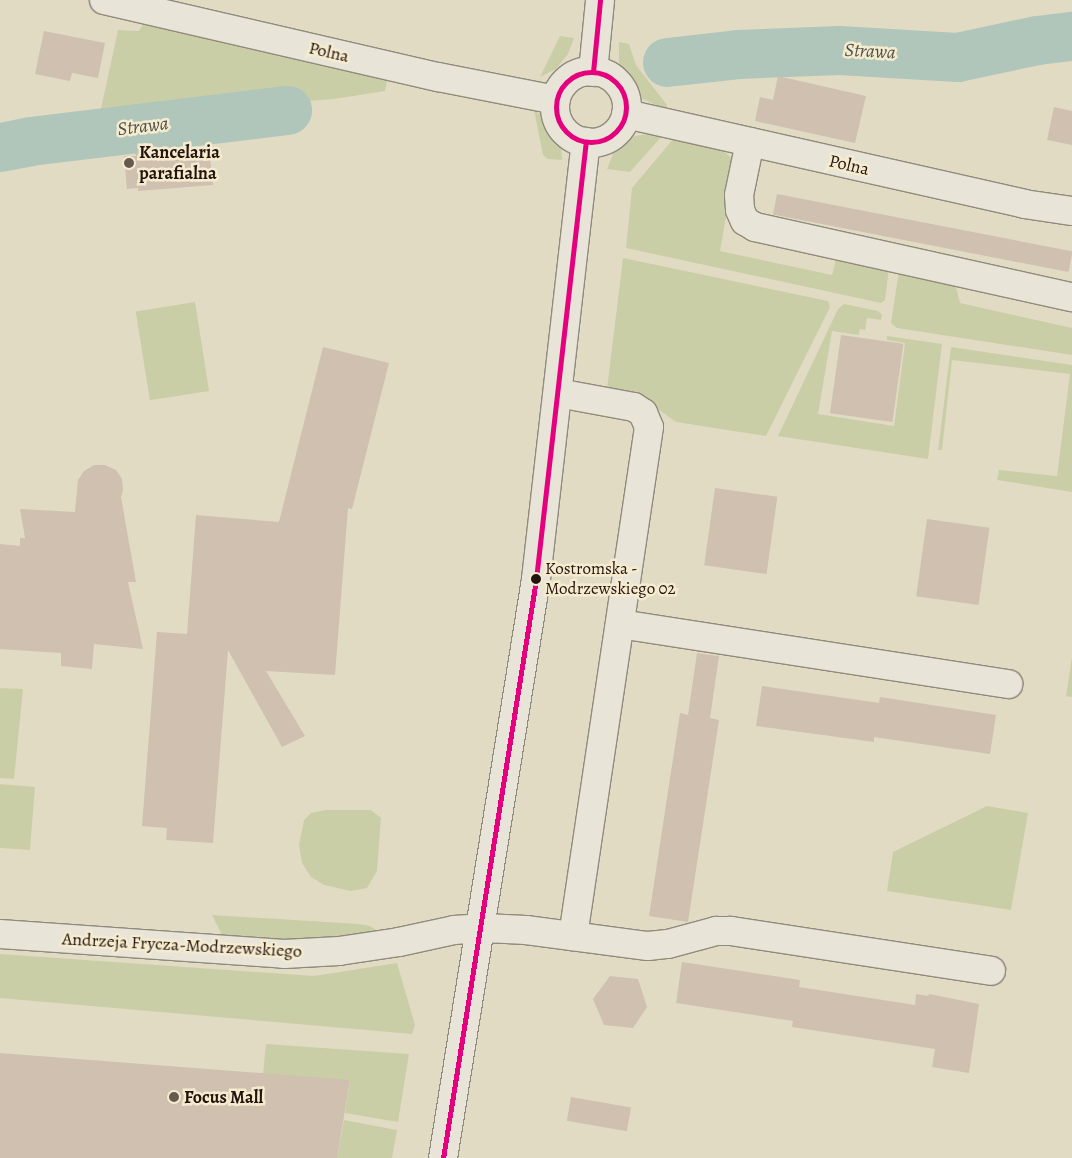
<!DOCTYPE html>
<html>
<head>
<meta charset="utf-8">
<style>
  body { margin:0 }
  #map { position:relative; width:1072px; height:1158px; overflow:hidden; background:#e2dbc4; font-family:Alegreya,serif }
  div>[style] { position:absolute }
  .green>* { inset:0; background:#cacea7; transform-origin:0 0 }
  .water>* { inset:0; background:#b0c6ba }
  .river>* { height:49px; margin:-24.5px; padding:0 24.5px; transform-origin:24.5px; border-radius:24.5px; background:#b0c6ba }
  .building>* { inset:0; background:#cfc0b0; transform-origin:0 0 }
  .roads { filter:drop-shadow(1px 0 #908a7c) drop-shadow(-1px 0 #908a7c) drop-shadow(0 1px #908a7c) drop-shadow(0 -1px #908a7c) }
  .minor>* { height:28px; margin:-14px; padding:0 14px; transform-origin:14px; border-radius:14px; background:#e8e4d8 }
  .minor>.ring { margin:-14px; padding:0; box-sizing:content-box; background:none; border:28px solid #e8e4d8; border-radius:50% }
  .bus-1>* { height:5px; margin:-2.5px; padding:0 2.5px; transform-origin:2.5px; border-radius:2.5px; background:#e5007d }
  .bus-1>.ring { margin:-2.5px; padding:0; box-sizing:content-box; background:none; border:5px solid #e5007d; border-radius:50% }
  .dots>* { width:14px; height:14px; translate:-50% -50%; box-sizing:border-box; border:2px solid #f5ecd0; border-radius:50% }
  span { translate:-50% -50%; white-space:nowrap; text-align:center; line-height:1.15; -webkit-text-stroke:5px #f5ecd0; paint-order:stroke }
  .bus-label { font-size:17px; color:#24140e }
  .left { translate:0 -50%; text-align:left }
  .street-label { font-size:18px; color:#24140e }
  .poi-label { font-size:18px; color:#24140e; font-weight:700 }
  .water-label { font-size:19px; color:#4e4f48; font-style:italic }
</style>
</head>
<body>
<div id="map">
  <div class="green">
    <i style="clip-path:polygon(144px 23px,388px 77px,385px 91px,334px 99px,99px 118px,118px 30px,139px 31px)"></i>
    <i style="clip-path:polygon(560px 36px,574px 38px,568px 54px,556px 69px,540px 77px)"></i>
    <i style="clip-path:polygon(619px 42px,629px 44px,636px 65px,667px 105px,666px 110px,643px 99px,626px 84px,619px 65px)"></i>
    <i style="clip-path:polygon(534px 110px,544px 117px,556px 130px,561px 142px,562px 160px,548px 159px,543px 155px)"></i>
    <i style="clip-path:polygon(649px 134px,663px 135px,630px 172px,607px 169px,613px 154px,623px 143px,635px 136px)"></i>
    <i style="clip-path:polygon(674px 138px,722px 149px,731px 158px,733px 177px,720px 251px,832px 275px,837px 256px,889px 268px,885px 300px,881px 303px,626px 248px,632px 188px)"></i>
    <i style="clip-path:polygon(623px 258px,828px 301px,830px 307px,766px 436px,676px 422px,649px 403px,607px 389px)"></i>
    <i style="clip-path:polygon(899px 271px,955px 283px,960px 303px,1072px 328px,1072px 355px,897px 328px,891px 323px)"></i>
    <i style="left:195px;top:302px;width:90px;height:60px;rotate:81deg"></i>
    <i style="clip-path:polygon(844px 304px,878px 311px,882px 315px,881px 320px,867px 318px,865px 330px,860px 329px,859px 335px,832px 331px,818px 414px,894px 426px,905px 343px,887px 340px,887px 336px,942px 344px,928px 459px,778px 436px,838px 309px)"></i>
    <i style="clip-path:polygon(951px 347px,1072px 365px,1072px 492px,997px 480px,999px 470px,1057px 476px,1070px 374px,952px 360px,942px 450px,938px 450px)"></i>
    <i style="clip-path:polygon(1072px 657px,1072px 697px,1066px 696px)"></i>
    <i style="clip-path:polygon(0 688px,23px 689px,14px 779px,0 778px)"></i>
    <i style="clip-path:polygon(0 784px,35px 787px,30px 850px,0 848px)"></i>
    <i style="clip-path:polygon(987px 806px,1028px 813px,1011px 910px,887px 891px,893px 852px)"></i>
    <i style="clip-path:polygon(326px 810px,371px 810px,381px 818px,377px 871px,367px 888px,351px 891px,324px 885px,311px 877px,302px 863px,299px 845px,304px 820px,311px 813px)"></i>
    <i style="clip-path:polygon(212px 915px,359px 924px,370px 926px,379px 932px,341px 938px,286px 941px,223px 937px)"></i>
    <i style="clip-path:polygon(0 954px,314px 976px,397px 963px,415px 1025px,412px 1034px,0 998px)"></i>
    <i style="clip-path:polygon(266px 1044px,409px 1054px,398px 1122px,345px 1113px,350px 1081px,263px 1074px)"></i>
    <i style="clip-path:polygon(344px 1120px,397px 1130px,392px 1158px,337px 1158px)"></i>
  </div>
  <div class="water">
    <i style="clip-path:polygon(725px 50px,729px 69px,719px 63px,665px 67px,663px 56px)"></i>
  </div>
  <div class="river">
    <i style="left:667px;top:62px;width:71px;rotate:-6.4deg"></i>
    <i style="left:738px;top:54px;width:101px;rotate:-2.3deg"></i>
    <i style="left:839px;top:50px;width:118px;rotate:3.4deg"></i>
    <i style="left:957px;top:57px;width:82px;rotate:-12deg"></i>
    <i style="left:1037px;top:40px;width:35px;rotate:-7deg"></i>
    <i style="left:0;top:147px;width:31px;rotate:-11deg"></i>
    <i style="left:30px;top:141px;width:259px;rotate:-6.9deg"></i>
  </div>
  <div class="building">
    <i style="clip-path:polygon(44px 31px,105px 43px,98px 78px,72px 73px,70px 81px,35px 74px)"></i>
    <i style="clip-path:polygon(778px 76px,866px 96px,855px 143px,755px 121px,760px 97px,773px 100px)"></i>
    <i style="clip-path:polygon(1054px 107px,1072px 111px,1072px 145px,1047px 140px)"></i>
    <i style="clip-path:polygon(209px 146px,213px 185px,138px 191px,138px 188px,127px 189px,124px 156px,136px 156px,135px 153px)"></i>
    <i style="left:777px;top:194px;width:301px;height:21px;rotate:11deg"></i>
    <i style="left:841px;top:335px;width:63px;height:79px;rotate:8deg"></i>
    <i style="clip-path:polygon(323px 347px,389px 363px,352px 509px,348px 508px,335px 675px,266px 671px,305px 736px,282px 747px,228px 650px,213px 843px,166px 840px,167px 828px,142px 826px,157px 632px,187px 634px,196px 515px,279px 522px)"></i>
    <i style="clip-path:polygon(94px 465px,105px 465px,116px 470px,122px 479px,123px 490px,121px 497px,136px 582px,128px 582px,143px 649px,94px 644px,92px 669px,61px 666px,61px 653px,0 649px,0 544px,20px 546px,20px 538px,25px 538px,20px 509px,75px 512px,78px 480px,84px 471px)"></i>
    <i style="left:715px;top:488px;width:63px;height:78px;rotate:8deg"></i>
    <i style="left:927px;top:519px;width:63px;height:78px;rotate:8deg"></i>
    <i style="clip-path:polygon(697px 653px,719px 656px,710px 718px,719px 720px,688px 922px,649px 916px,680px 713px,688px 715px)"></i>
    <i style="clip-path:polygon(762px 686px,879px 703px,880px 697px,996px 715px,990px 754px,874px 737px,874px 742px,756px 726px)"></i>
    <i style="clip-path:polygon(682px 962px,800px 980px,799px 987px,915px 1005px,916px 994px,928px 996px,929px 994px,979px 1004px,969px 1073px,932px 1067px,935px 1049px,792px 1027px,793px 1021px,676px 1003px)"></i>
    <i style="clip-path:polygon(610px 976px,638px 979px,647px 1007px,633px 1028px,604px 1025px,593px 999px)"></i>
    <i style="clip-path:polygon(0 1053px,350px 1080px,337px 1158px,0 1158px)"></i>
    <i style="left:571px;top:1097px;width:61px;height:24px;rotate:10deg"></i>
  </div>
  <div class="roads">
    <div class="minor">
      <i style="left:104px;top:0;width:343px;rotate:13deg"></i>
      <i style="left:438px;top:77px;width:120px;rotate:11deg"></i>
      <i class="ring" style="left:555px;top:71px;width:44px;height:44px"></i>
      <i style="left:593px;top:72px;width:72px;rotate:-84.4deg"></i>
      <i style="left:626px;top:114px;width:408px;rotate:12.7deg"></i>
      <i style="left:1024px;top:204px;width:49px;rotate:8.3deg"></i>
      <i style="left:750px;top:142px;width:54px;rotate:101.7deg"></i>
      <i style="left:739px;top:195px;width:15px;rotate:86deg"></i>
      <i style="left:740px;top:210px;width:12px;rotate:66deg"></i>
      <i style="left:745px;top:221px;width:12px;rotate:31deg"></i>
      <i style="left:755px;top:227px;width:325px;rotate:12.5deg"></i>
      <i style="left:558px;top:393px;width:77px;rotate:10.4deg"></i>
      <i style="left:634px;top:407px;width:11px;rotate:34deg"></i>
      <i style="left:643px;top:413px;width:15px;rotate:67deg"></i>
      <i style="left:649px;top:427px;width:515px;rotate:98.49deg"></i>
      <i style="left:620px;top:624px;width:393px;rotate:8.8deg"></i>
      <i style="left:0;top:934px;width:285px;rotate:4deg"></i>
      <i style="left:284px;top:954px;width:55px;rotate:-3.1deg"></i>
      <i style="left:339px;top:951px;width:61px;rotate:-8.5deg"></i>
      <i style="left:399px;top:942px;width:56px;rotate:-12.3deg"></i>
      <i style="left:454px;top:930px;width:27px;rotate:-4deg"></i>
      <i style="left:481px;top:928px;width:45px;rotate:2.5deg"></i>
      <i style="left:526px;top:930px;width:123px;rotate:7.5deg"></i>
      <i style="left:648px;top:946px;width:20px;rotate:-6deg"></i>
      <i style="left:668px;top:944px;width:50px;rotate:-15.2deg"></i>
      <i style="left:716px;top:931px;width:15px"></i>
      <i style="left:731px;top:931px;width:263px;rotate:8.7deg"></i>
      <i style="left:443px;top:1158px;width:586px;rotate:-80.87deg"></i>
      <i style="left:536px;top:579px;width:440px;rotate:-83.5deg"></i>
    </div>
  </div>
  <div class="bus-1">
    <i class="ring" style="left:556px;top:72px;width:65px;height:65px"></i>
    <i style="left:593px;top:72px;width:72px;rotate:-84.4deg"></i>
    <i style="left:443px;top:1158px;width:586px;rotate:-80.87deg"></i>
    <i style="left:536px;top:579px;width:440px;rotate:-83.5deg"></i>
  </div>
  <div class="dots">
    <i style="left:129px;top:163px;background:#665a4e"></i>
    <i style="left:536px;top:579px;background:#24140e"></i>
    <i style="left:174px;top:1097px;background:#665a4e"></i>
  </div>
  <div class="bus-label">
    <span class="left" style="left:545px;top:579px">Kostromska -<br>Modrzewskiego 02</span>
  </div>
  <div class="street-label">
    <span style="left:329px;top:52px;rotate:13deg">Polna</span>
    <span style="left:849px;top:165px;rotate:13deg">Polna</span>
    <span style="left:182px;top:945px;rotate:3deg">Andrzeja Frycza-Modrzewskiego</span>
  </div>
  <div class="poi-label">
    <span class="left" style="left:139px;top:163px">Kancelaria<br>parafialna</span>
    <span class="left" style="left:184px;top:1097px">Focus Mall</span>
  </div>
  <div class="water-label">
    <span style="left:870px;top:52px;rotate:3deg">Strawa</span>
    <span style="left:143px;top:127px;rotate:-7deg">Strawa</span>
  </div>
</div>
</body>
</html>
